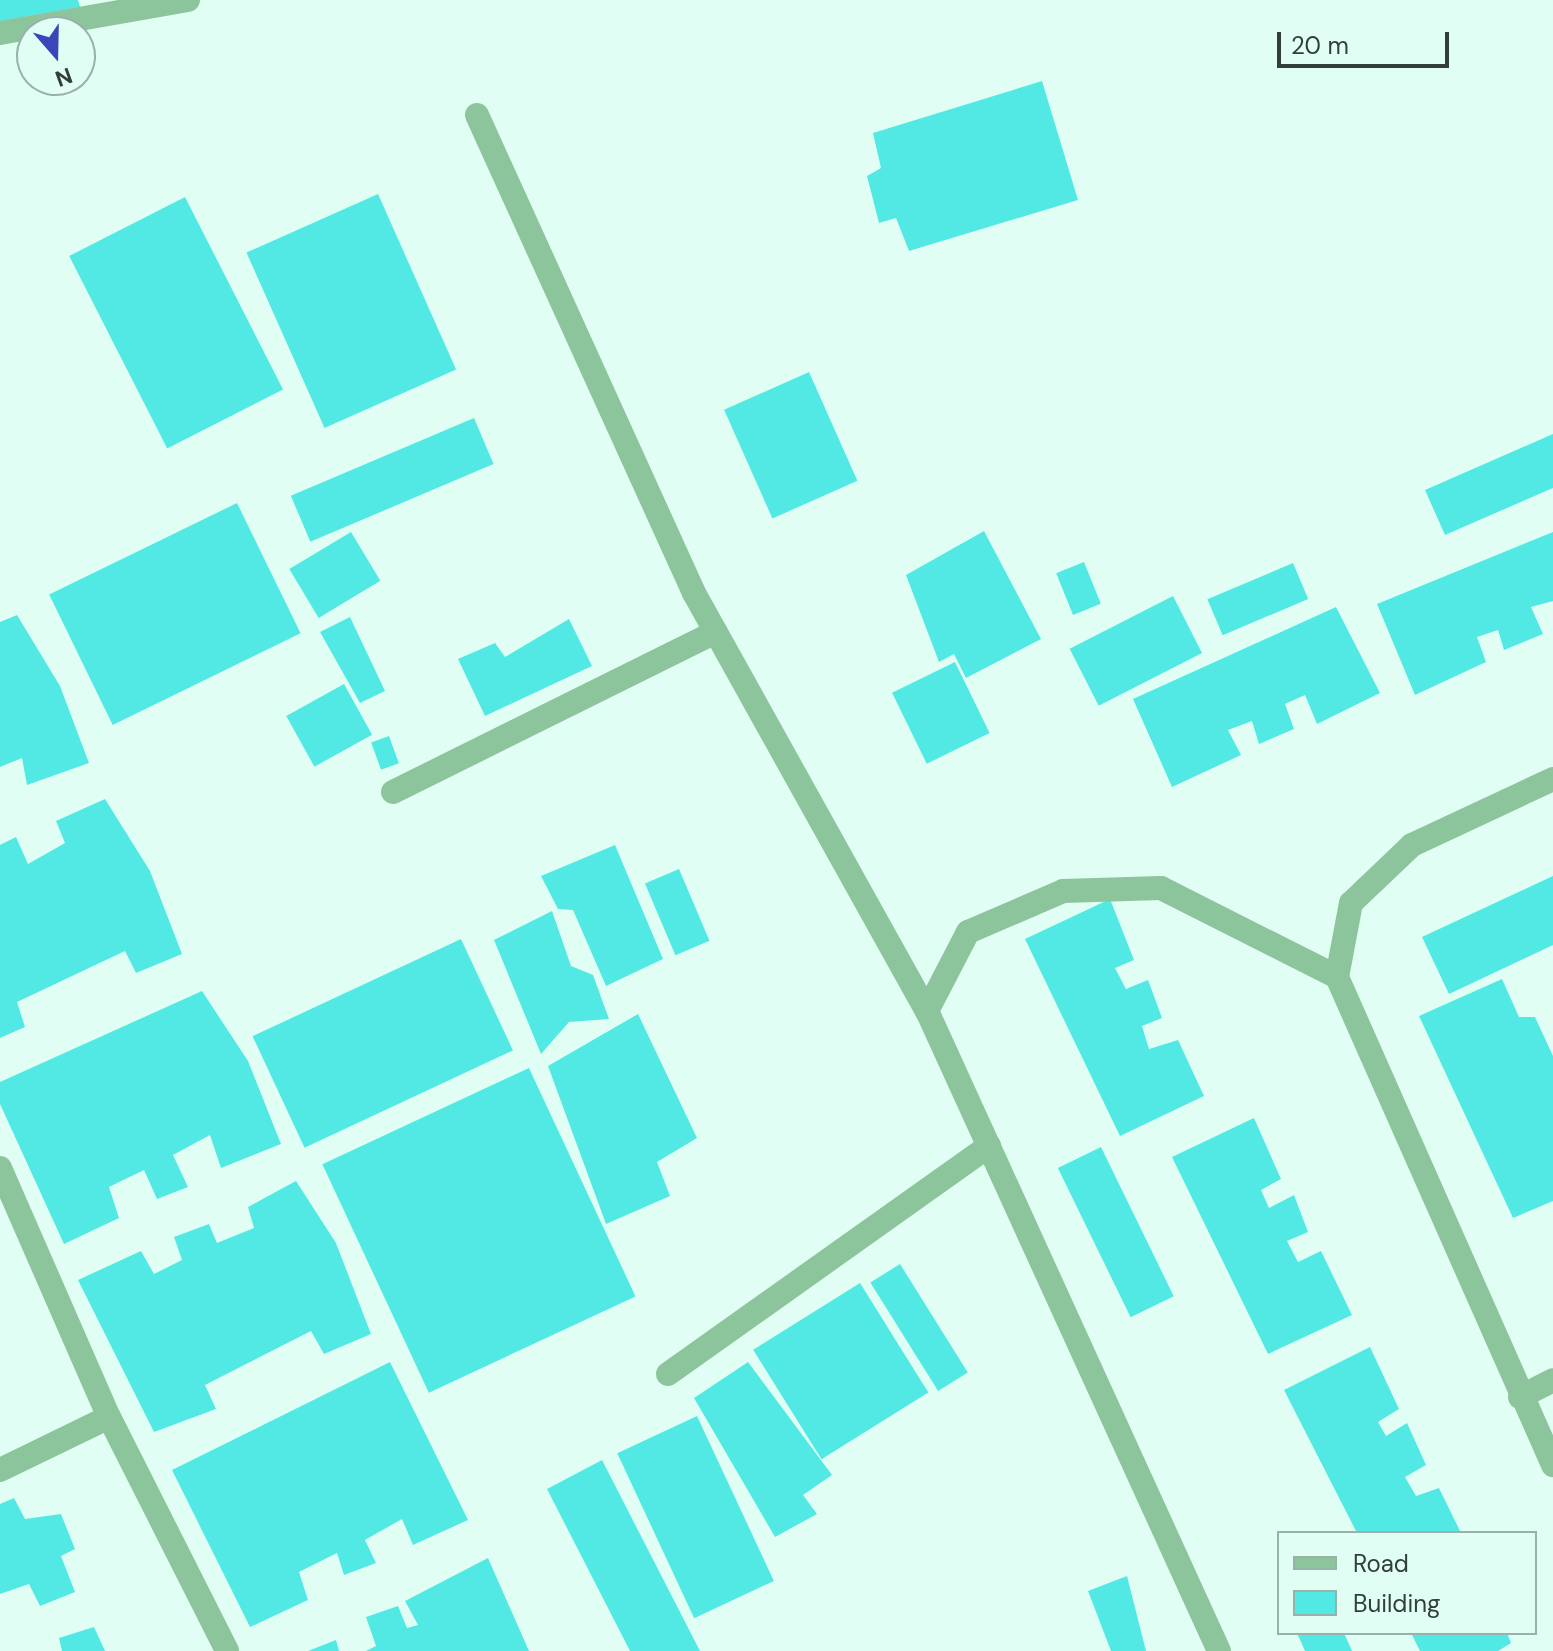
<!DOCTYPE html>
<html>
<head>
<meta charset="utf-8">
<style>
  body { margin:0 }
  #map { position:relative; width:1553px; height:1651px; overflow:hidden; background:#e0fef3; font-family:"DM Sans",sans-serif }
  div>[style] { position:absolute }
  .building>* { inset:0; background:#52e9e5; transform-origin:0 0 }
  .lane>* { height:24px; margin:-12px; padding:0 12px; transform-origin:12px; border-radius:12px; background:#8cc59c }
  .street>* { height:24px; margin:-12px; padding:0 12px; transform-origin:12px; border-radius:12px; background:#8cc59c }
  span { translate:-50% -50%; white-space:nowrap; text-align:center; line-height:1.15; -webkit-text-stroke:6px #e0fef3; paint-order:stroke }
  .legend { position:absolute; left:1277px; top:1531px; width:260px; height:104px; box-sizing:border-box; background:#e0fef3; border:2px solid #9ab1a9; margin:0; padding:10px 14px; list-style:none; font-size:24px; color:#323e3a }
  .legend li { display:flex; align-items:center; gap:16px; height:40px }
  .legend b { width:40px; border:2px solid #9ab1a9 }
  .north { position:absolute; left:16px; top:16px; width:80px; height:80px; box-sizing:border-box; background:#e0fef3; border:2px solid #9ab1a9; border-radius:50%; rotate:160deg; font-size:22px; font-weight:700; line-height:32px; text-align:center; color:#323e3a }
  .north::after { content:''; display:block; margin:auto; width:28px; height:36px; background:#3a47ba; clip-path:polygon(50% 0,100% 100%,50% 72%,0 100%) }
  .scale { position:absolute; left:1277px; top:32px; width:172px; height:36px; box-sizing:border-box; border:4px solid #323e3a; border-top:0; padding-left:10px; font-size:24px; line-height:28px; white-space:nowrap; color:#323e3a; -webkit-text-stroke:6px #e0fef3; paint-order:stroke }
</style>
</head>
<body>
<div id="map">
  <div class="building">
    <i style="clip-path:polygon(0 0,78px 0,80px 7px,0 21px)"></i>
    <i style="clip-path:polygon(1042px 81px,1078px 200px,909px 251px,896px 218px,879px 223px,867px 176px,881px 168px,873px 133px)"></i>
    <i style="left:378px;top:194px;width:192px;height:144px;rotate:66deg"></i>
    <i style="left:185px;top:197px;width:216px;height:130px;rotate:63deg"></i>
    <i style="left:809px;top:372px;width:119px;height:93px;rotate:66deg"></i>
    <i style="left:474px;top:418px;width:50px;height:199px;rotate:67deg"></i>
    <i style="clip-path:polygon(1553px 434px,1553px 488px,1445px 535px,1425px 490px)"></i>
    <i style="left:237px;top:503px;width:145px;height:209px;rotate:64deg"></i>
    <i style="clip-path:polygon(984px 531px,1041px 639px,966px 678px,954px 654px,939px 662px,906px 575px)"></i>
    <i style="left:351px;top:532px;width:57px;height:72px;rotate:59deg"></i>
    <i style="clip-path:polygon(1553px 532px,1553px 601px,1531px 607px,1543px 634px,1504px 650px,1498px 630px,1477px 637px,1486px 662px,1415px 695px,1377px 604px)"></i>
    <i style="left:1084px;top:562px;width:45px;height:30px;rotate:68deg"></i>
    <i style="left:1293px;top:563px;width:39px;height:93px;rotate:67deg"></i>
    <i style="left:1173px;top:596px;width:64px;height:116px;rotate:63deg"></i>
    <i style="clip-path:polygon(1336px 607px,1380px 693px,1317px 724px,1305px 695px,1285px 704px,1294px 729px,1259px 744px,1252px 721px,1228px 730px,1241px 755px,1172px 787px,1133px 699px)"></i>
    <i style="clip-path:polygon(17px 615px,60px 686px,89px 763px,27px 785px,22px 758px,0 767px,0 622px)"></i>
    <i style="clip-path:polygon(350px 617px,385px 691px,360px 703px,320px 632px)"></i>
    <i style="clip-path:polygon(569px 619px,592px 666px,485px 716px,458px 659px,495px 643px,505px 657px)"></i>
    <i style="left:955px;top:662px;width:79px;height:70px;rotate:64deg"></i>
    <i style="left:344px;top:684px;width:58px;height:66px;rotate:61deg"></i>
    <i style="left:389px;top:736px;width:29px;height:19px;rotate:70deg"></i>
    <i style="clip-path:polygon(105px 799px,150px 871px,182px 954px,136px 973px,125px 951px,17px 1002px,25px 1027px,0 1038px,0 845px,16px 837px,28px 864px,65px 843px,56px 821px)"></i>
    <i style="clip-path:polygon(615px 845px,663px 959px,606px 986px,573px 910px,558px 909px,541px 876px)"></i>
    <i style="left:679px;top:869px;width:78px;height:37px;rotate:67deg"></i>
    <i style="clip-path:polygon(1553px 876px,1553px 945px,1449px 994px,1422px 937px)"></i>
    <i style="clip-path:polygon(1110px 899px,1134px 960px,1115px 968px,1126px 989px,1148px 980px,1162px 1018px,1142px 1026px,1149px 1049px,1178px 1040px,1204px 1096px,1120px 1136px,1025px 939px)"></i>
    <i style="clip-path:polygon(552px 911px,571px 966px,593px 975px,609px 1019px,569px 1022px,541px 1054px,494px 940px)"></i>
    <i style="left:461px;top:939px;width:123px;height:230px;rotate:65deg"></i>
    <i style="clip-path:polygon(1502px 979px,1519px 1017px,1535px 1017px,1553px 1056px,1553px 1201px,1513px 1218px,1419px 1016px)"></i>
    <i style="clip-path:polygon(202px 991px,248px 1061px,281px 1144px,221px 1168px,210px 1135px,173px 1155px,188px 1187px,157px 1199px,144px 1170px,109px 1187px,119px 1218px,64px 1244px,0 1104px,0 1082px)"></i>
    <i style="clip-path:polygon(638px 1014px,697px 1138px,657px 1162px,670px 1196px,606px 1224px,548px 1066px)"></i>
    <i style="left:529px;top:1068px;width:252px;height:228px;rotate:65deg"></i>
    <i style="clip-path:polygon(1254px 1118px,1281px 1179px,1261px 1190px,1269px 1208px,1294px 1195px,1308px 1232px,1287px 1241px,1298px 1262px,1321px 1251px,1352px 1315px,1268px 1354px,1172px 1157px)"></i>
    <i style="left:1101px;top:1147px;width:166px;height:48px;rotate:64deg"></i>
    <i style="clip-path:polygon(296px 1181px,336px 1243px,371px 1334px,324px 1354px,311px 1331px,205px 1385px,216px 1409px,154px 1432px,78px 1280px,141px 1251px,154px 1274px,182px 1260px,174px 1237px,209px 1224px,217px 1243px,254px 1228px,248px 1207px)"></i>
    <i style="left:900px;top:1264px;width:128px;height:35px;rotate:58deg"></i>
    <i style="left:860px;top:1283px;width:129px;height:126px;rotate:58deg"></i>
    <i style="clip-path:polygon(1370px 1347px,1399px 1409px,1378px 1422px,1386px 1436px,1407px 1423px,1426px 1465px,1405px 1477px,1416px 1496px,1439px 1488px,1461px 1533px,1357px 1533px,1284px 1390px)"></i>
    <i style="clip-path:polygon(390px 1362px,468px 1520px,413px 1545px,402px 1519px,365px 1540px,376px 1563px,344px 1575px,337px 1553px,299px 1572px,308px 1600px,250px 1627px,172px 1470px)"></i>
    <i style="clip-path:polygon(748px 1362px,832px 1475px,803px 1495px,817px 1514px,775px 1537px,694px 1398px)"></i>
    <i style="left:697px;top:1416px;width:182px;height:88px;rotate:65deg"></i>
    <i style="clip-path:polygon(602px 1460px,700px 1651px,630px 1651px,547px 1489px)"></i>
    <i style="clip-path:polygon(14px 1498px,25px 1519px,61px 1514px,75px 1549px,61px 1556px,75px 1592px,40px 1606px,29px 1584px,0 1594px,0 1504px)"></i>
    <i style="clip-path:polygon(488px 1558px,529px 1651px,366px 1651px,376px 1646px,366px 1617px,398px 1606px,407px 1628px,418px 1625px,405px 1601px)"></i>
    <i style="clip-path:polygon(1127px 1576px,1146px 1651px,1111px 1651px,1088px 1591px)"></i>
    <i style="clip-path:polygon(94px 1627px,105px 1651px,62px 1651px,59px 1638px)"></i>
    <i style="clip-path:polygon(1297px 1633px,1344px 1633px,1352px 1651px,1305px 1651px)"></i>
    <i style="clip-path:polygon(1411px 1633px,1507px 1633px,1511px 1643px,1498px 1651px,1420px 1651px)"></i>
    <i style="clip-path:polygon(336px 1640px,339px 1651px,308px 1651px)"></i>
  </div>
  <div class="lane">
    <i style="left:0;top:33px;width:191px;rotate:-10deg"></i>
    <i style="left:393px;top:792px;width:360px;rotate:-26.4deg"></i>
    <i style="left:668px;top:1374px;width:394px;rotate:-35.4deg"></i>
  </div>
  <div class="street">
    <i style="left:477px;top:115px;width:525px;rotate:65.58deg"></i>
    <i style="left:694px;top:593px;width:479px;rotate:60.9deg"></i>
    <i style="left:1553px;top:779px;width:156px;rotate:154.9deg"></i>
    <i style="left:1412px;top:845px;width:84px;rotate:136.4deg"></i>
    <i style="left:1351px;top:903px;width:75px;rotate:100.7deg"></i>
    <i style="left:1337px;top:977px;width:534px;rotate:66.12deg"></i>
    <i style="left:0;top:1168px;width:272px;rotate:66.4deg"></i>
    <i style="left:109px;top:1417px;width:262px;rotate:63.2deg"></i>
    <i style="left:1520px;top:1397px;width:37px;rotate:-27deg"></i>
    <i style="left:0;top:1470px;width:121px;rotate:-25.9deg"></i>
    <i style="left:1219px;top:1651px;width:703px;rotate:-114.52deg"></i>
    <i style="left:927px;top:1011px;width:89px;rotate:-62.6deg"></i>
    <i style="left:968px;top:932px;width:103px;rotate:-23.3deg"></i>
    <i style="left:1063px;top:891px;width:98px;rotate:-1.8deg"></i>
    <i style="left:1161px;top:888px;width:197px;rotate:26.8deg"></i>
  </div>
  <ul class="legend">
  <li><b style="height:10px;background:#8cc59c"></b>Road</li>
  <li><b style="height:22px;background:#52e9e5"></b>Building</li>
  </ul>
  <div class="north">N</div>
  <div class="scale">20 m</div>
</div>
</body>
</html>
